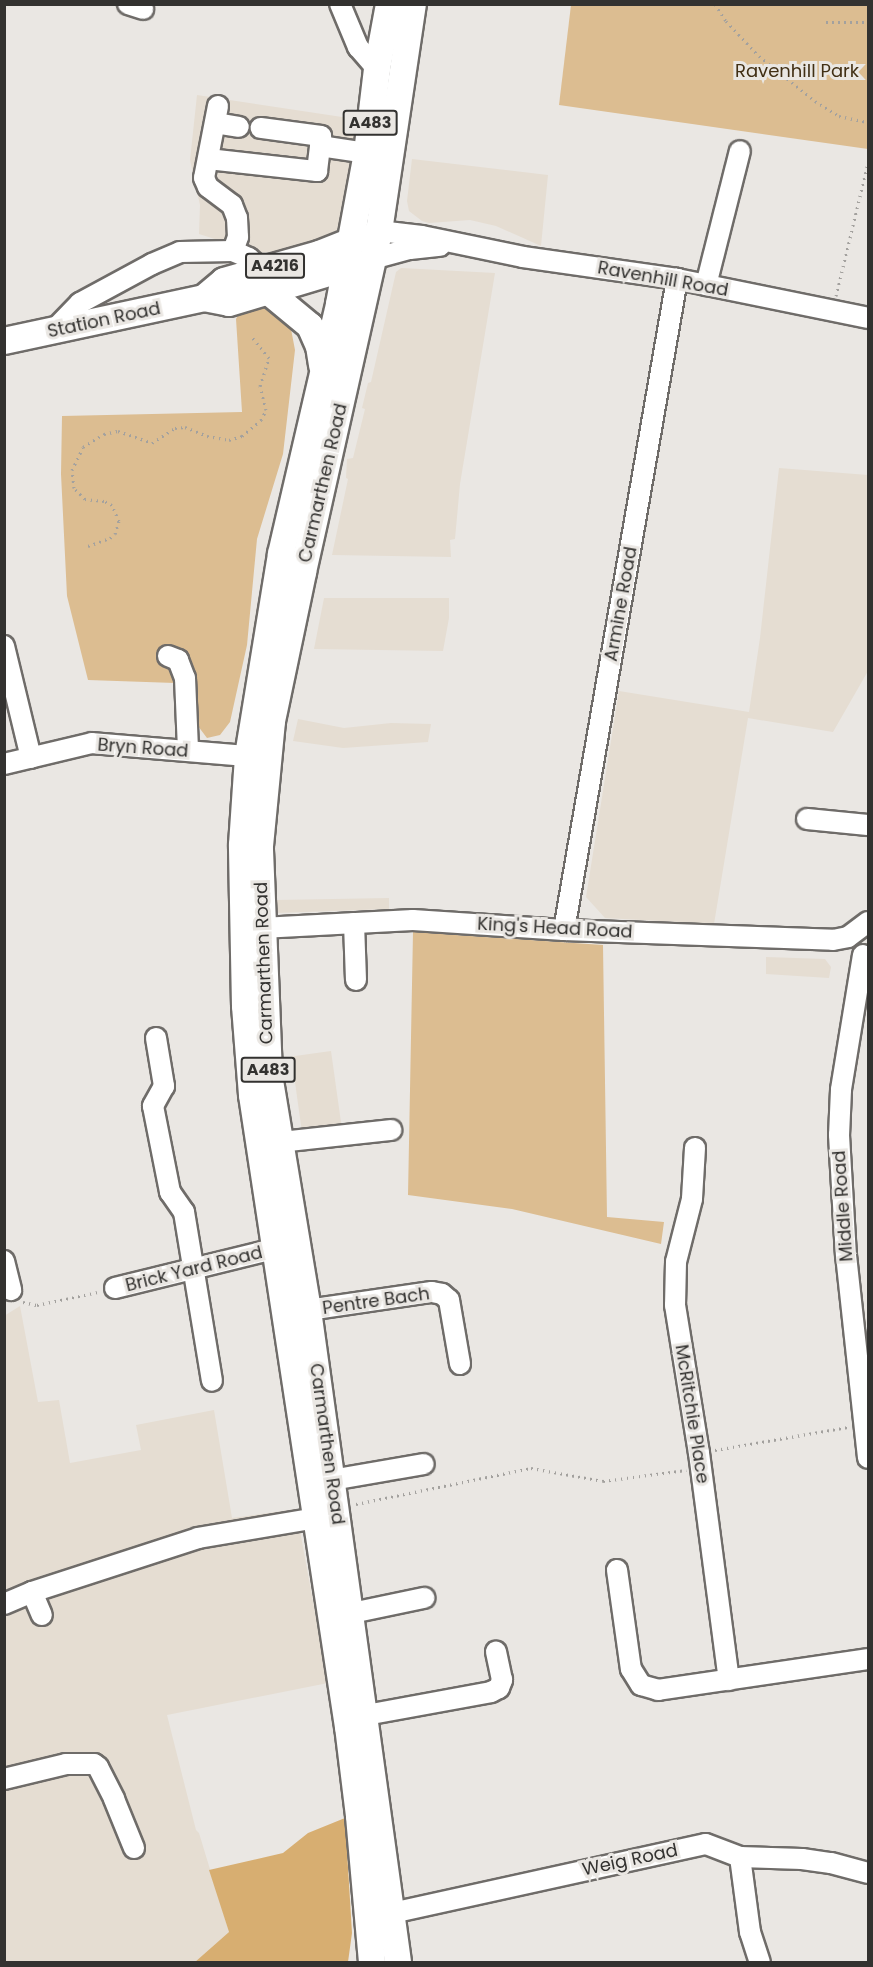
<!DOCTYPE html>
<html>
<head>
<meta charset="utf-8">
<style>
  body { margin:0 }
  #map { position:relative; width:873px; height:1967px; overflow:hidden; background:#eae7e3; font-family:Poppins,sans-serif }
  div>[style] { position:absolute }
  .built>* { inset:0; background:#e5ddd2; transform-origin:0 0 }
  .green>* { inset:0; background:#dcbd91 }
  .forest>* { inset:0; background:#d7ae71 }
  .path>* { height:3px; margin-top:-1.5px; transform-origin:0; background:repeating-linear-gradient(90deg,#a3a19e 0 1.5px,transparent 0 6px) }
  .roads { filter:drop-shadow(2px 0 #6f6c69) drop-shadow(-2px 0 #6f6c69) drop-shadow(0 2px #6f6c69) drop-shadow(0 -2px #6f6c69) }
  .minor>* { height:20px; margin:-10px; padding:0 10px; transform-origin:10px; border-radius:10px; background:#fff }
  .major>* { height:26px; margin:-13px; padding:0 13px; transform-origin:13px; border-radius:13px; background:#fff }
  span { translate:-50% -50%; white-space:nowrap; text-align:center; line-height:1.15; -webkit-text-stroke:6px #eae7e3; paint-order:stroke }
  .shield-label span { padding:2px 4px; background:#eae7e3; border:2px solid; border-radius:4px; -webkit-text-stroke-width:0 }
  .shield-label { font-size:16px; color:#333230; font-weight:700 }
  .park-label { font-size:18px; color:#412f14 }
  .street-label { font-size:18px; color:#333230 }
  .frame { position:absolute; inset:0; border:6px solid #333230; pointer-events:none }
</style>
</head>
<body>
<div id="map">
  <div class="built">
    <i style="clip-path:polygon(197px 95px,362px 120px,338px 233px,297px 249px,259px 253px,199px 234px,200px 205px,190px 160px)"></i>
    <i style="clip-path:polygon(412px 159px,548px 175px,541px 246px,496px 226px,470px 220px,429px 223px,422px 221px,409px 211px,407px 201px)"></i>
    <i style="clip-path:polygon(401px 268px,495px 273px,460px 484px,455px 539px,450px 540px,451px 557px,332px 555px,348px 479px,346px 478px,347px 459px,353px 458px,365px 409px,362px 408px,368px 383px,371px 382px,396px 272px)"></i>
    <i style="clip-path:polygon(779px 468px,868px 475px,868px 671px,833px 732px,748px 718px,714px 924px,605px 918px,586px 897px,619px 691px,749px 712px,760px 638px)"></i>
    <i style="clip-path:polygon(324px 598px,449px 598px,449px 618px,443px 651px,314px 649px)"></i>
    <i style="clip-path:polygon(298px 719px,344px 728px,391px 723px,431px 724px,428px 742px,343px 748px,293px 741px)"></i>
    <i style="clip-path:polygon(389px 898px,389px 909px,277px 913px,276px 900px)"></i>
    <i style="clip-path:polygon(766px 957px,825px 959px,831px 967px,829px 978px,766px 974px)"></i>
    <i style="left:331px;top:1051px;width:88px;height:40px;rotate:82deg"></i>
    <i style="clip-path:polygon(20px 1306px,38px 1402px,59px 1400px,70px 1463px,141px 1450px,136px 1425px,214px 1410px,232px 1518px,296px 1509px,328px 1683px,167px 1715px,196px 1830px,199px 1833px,229px 1932px,195px 1962px,5px 1962px,4px 1316px)"></i>
  </div>
  <div class="green">
    <i style="clip-path:polygon(571px 5px,868px 5px,868px 149px,559px 105px)"></i>
    <i style="clip-path:polygon(250px 308px,266px 308px,278px 315px,291px 329px,295px 350px,283px 454px,257px 539px,247px 645px,230px 722px,220px 735px,207px 738px,198px 726px,198px 706px,175px 683px,88px 680px,67px 596px,61px 474px,62px 416px,242px 412px,236px 319px,240px 311px)"></i>
    <i style="clip-path:polygon(413px 932px,603px 945px,607px 1217px,664px 1222px,661px 1244px,512px 1209px,408px 1195px)"></i>
  </div>
  <div class="forest">
    <i style="clip-path:polygon(345px 1818px,352px 1933px,348px 1962px,195px 1962px,229px 1932px,209px 1870px,283px 1853px,308px 1833px)"></i>
  </div>
  <div class="path">
    <i style="left:715px;top:4px;width:20px;rotate:57deg"></i>
    <i style="left:726px;top:21px;width:48px;rotate:46.7deg"></i>
    <i style="left:759px;top:56px;width:72px;rotate:38.8deg"></i>
    <i style="left:815px;top:101px;width:28px;rotate:32deg"></i>
    <i style="left:839px;top:116px;width:30px;rotate:12deg"></i>
    <i style="left:826px;top:22px;width:42px"></i>
    <i style="left:836px;top:296px;width:137px;rotate:-76.5deg"></i>
    <i style="left:88px;top:546px;width:23px;rotate:-20deg"></i>
    <i style="left:110px;top:538px;width:6px;rotate:-39deg"></i>
    <i style="left:115px;top:534px;width:14px;rotate:-73deg"></i>
    <i style="left:119px;top:521px;width:17px;rotate:-114deg"></i>
    <i style="left:112px;top:505px;width:9px;rotate:-153deg"></i>
    <i style="left:104px;top:501px;width:19px;rotate:-174deg"></i>
    <i style="left:85px;top:499px;width:16px;rotate:-135deg"></i>
    <i style="left:74px;top:488px;width:18px;rotate:-96deg"></i>
    <i style="left:72px;top:470px;width:25px;rotate:-64deg"></i>
    <i style="left:83px;top:447px;width:25px;rotate:-32deg"></i>
    <i style="left:104px;top:434px;width:14px;rotate:-12deg"></i>
    <i style="left:118px;top:431px;width:36px;rotate:19deg"></i>
    <i style="left:152px;top:443px;width:27px;rotate:-33deg"></i>
    <i style="left:175px;top:428px;width:10px;rotate:-6deg"></i>
    <i style="left:185px;top:427px;width:24px;rotate:22deg"></i>
    <i style="left:207px;top:436px;width:22px;rotate:10deg"></i>
    <i style="left:229px;top:440px;width:14px;rotate:-17deg"></i>
    <i style="left:242px;top:436px;width:25px;rotate:-40deg"></i>
    <i style="left:261px;top:420px;width:11px;rotate:-63deg"></i>
    <i style="left:266px;top:410px;width:25px;rotate:-104deg"></i>
    <i style="left:260px;top:386px;width:29px;rotate:-72deg"></i>
    <i style="left:269px;top:358px;width:26px;rotate:-129deg"></i>
    <i style="left:23px;top:1302px;width:14px;rotate:12deg"></i>
    <i style="left:37px;top:1305px;width:62px;rotate:-12deg"></i>
    <i style="left:715px;top:1450px;width:135px;rotate:-9.8deg"></i>
    <i style="left:356px;top:1504px;width:179px;rotate:-11.6deg"></i>
    <i style="left:531px;top:1468px;width:73px;rotate:10.2deg"></i>
    <i style="left:603px;top:1481px;width:84px;rotate:-7.5deg"></i>
  </div>
  <div class="roads">
    <div class="minor">
      <i style="left:128px;top:4px;width:16px;rotate:18deg"></i>
      <i style="left:340px;top:4px;width:47px;rotate:67.3deg"></i>
      <i style="left:358px;top:47px;width:29px;rotate:49deg"></i>
      <i style="left:218px;top:106px;width:73px;rotate:101deg"></i>
      <i style="left:204px;top:178px;width:10px;rotate:66deg"></i>
      <i style="left:208px;top:187px;width:30px;rotate:37deg"></i>
      <i style="left:232px;top:205px;width:14px;rotate:69deg"></i>
      <i style="left:237px;top:218px;width:19px;rotate:87deg"></i>
      <i style="left:238px;top:237px;width:15px;rotate:110deg"></i>
      <i style="left:215px;top:123px;width:24px;rotate:9deg"></i>
      <i style="left:320px;top:146px;width:48px;rotate:8.5deg"></i>
      <i style="left:208px;top:159px;width:110px;rotate:6.3deg"></i>
      <i style="left:317px;top:171px;width:35px;rotate:-83deg"></i>
      <i style="left:321px;top:136px;width:61px;rotate:-172.4deg"></i>
      <i style="left:379px;top:231px;width:43px;rotate:6.6deg"></i>
      <i style="left:422px;top:236px;width:103px;rotate:11.7deg"></i>
      <i style="left:523px;top:257px;width:156px;rotate:8.1deg"></i>
      <i style="left:677px;top:279px;width:195px;rotate:11.5deg"></i>
      <i style="left:372px;top:259px;width:39px;rotate:-15deg"></i>
      <i style="left:410px;top:249px;width:30px;rotate:-6deg"></i>
      <i style="left:706px;top:285px;width:138px;rotate:-75.8deg"></i>
      <i style="left:53px;top:331px;width:39px;rotate:-46deg"></i>
      <i style="left:80px;top:303px;width:82px;rotate:-28.4deg"></i>
      <i style="left:152px;top:264px;width:30px;rotate:-23deg"></i>
      <i style="left:180px;top:252px;width:53px;rotate:-1.1deg"></i>
      <i style="left:233px;top:251px;width:17px;rotate:24deg"></i>
      <i style="left:249px;top:258px;width:16px;rotate:43deg"></i>
      <i style="left:4px;top:646px;width:115px;rotate:76.4deg"></i>
      <i style="left:168px;top:656px;width:11px;rotate:22deg"></i>
      <i style="left:178px;top:660px;width:19px;rotate:69deg"></i>
      <i style="left:185px;top:678px;width:72px;rotate:87.6deg"></i>
      <i style="left:4px;top:764px;width:90px;rotate:-13.4deg"></i>
      <i style="left:92px;top:743px;width:157px;rotate:4.8deg"></i>
      <i style="left:807px;top:819px;width:61px;rotate:5.6deg"></i>
      <i style="left:354px;top:923px;width:57px;rotate:88deg"></i>
      <i style="left:261px;top:928px;width:152px;rotate:-3deg"></i>
      <i style="left:413px;top:920px;width:151px;rotate:3.8deg"></i>
      <i style="left:564px;top:930px;width:269px;rotate:2.1deg"></i>
      <i style="left:833px;top:940px;width:15px;rotate:-11deg"></i>
      <i style="left:848px;top:937px;width:25px;rotate:-37deg"></i>
      <i style="left:564px;top:930px;width:661px;rotate:-80.15deg"></i>
      <i style="left:863px;top:955px;width:137px;rotate:99.3deg"></i>
      <i style="left:841px;top:1090px;width:45px;rotate:92.5deg"></i>
      <i style="left:839px;top:1135px;width:120px;rotate:86.7deg"></i>
      <i style="left:846px;top:1255px;width:204px;rotate:83.8deg"></i>
      <i style="left:156px;top:1038px;width:49px;rotate:80.5deg"></i>
      <i style="left:164px;top:1086px;width:23px;rotate:119deg"></i>
      <i style="left:153px;top:1106px;width:88px;rotate:78.8deg"></i>
      <i style="left:170px;top:1192px;width:24px;rotate:55deg"></i>
      <i style="left:184px;top:1212px;width:171px;rotate:80.6deg"></i>
      <i style="left:280px;top:1142px;width:112px;rotate:-6.2deg"></i>
      <i style="left:695px;top:1148px;width:51px;rotate:93.4deg"></i>
      <i style="left:692px;top:1199px;width:65px;rotate:104.3deg"></i>
      <i style="left:676px;top:1262px;width:43px;rotate:91.3deg"></i>
      <i style="left:675px;top:1305px;width:150px;rotate:80.8deg"></i>
      <i style="left:699px;top:1453px;width:229px;rotate:82.5deg"></i>
      <i style="left:4px;top:1261px;width:30px;rotate:76deg"></i>
      <i style="left:115px;top:1288px;width:164px;rotate:-13.8deg"></i>
      <i style="left:308px;top:1310px;width:125px;rotate:-8.3deg"></i>
      <i style="left:432px;top:1292px;width:10px;rotate:11deg"></i>
      <i style="left:442px;top:1294px;width:9px;rotate:41deg"></i>
      <i style="left:449px;top:1300px;width:65px;rotate:80.2deg"></i>
      <i style="left:332px;top:1480px;width:93px;rotate:-9.9deg"></i>
      <i style="left:617px;top:1570px;width:100px;rotate:82deg"></i>
      <i style="left:631px;top:1669px;width:19px;rotate:58deg"></i>
      <i style="left:641px;top:1685px;width:18px;rotate:16deg"></i>
      <i style="left:658px;top:1690px;width:212px;rotate:-8.4deg"></i>
      <i style="left:32px;top:1592px;width:25px;rotate:67deg"></i>
      <i style="left:4px;top:1604px;width:30px;rotate:-23deg"></i>
      <i style="left:32px;top:1592px;width:175px;rotate:-18deg"></i>
      <i style="left:198px;top:1538px;width:120px;rotate:-9.6deg"></i>
      <i style="left:352px;top:1613px;width:74px;rotate:-11.8deg"></i>
      <i style="left:366px;top:1715px;width:127px;rotate:-10.4deg"></i>
      <i style="left:491px;top:1692px;width:9px;rotate:-27deg"></i>
      <i style="left:499px;top:1688px;width:9px;rotate:-69deg"></i>
      <i style="left:502px;top:1680px;width:29px;rotate:-102deg"></i>
      <i style="left:4px;top:1779px;width:64px;rotate:-13.6deg"></i>
      <i style="left:66px;top:1764px;width:28px"></i>
      <i style="left:94px;top:1764px;width:5px;rotate:37deg"></i>
      <i style="left:98px;top:1767px;width:36px;rotate:63deg"></i>
      <i style="left:114px;top:1799px;width:53px;rotate:67.8deg"></i>
      <i style="left:740px;top:1857px;width:76px;rotate:82.4deg"></i>
      <i style="left:750px;top:1932px;width:32px;rotate:72deg"></i>
      <i style="left:392px;top:1913px;width:321px;rotate:-12.4deg"></i>
      <i style="left:706px;top:1844px;width:36px;rotate:21deg"></i>
      <i style="left:740px;top:1857px;width:62px;rotate:1.8deg"></i>
      <i style="left:802px;top:1859px;width:29px;rotate:8deg"></i>
      <i style="left:831px;top:1863px;width:38px;rotate:15deg"></i>
    </div>
    <div class="major">
      <i style="left:269px;top:292px;width:53px;rotate:39.7deg"></i>
      <i style="left:310px;top:326px;width:22px;rotate:66deg"></i>
      <i style="left:319px;top:346px;width:20px;rotate:81deg"></i>
      <i style="left:204px;top:298px;width:26px;rotate:-40deg"></i>
      <i style="left:224px;top:281px;width:99px;rotate:-15.9deg"></i>
      <i style="left:319px;top:254px;width:46px;rotate:-21.6deg"></i>
      <i style="left:4px;top:341px;width:205px;rotate:-12.1deg"></i>
      <i style="left:204px;top:298px;width:25px;rotate:11deg"></i>
      <i style="left:229px;top:303px;width:136px;rotate:-16.7deg"></i>
      <i style="left:372px;top:1962px;width:147px;rotate:-95.1deg"></i>
      <i style="left:359px;top:1816px;width:90px;rotate:-97deg"></i>
      <i style="left:348px;top:1727px;width:639px;rotate:-98.64deg"></i>
      <i style="left:252px;top:1095px;width:89px;rotate:-94.5deg"></i>
      <i style="left:245px;top:1006px;width:161px;rotate:-91.1deg"></i>
      <i style="left:242px;top:845px;width:89px;rotate:-86.1deg"></i>
      <i style="left:248px;top:756px;width:205px;rotate:-80.7deg"></i>
      <i style="left:281px;top:554px;width:257px;rotate:-76.9deg"></i>
      <i style="left:339px;top:304px;width:154px;rotate:-79.5deg"></i>
      <i style="left:367px;top:153px;width:85px;rotate:-83.2deg"></i>
      <i style="left:377px;top:69px;width:66px;rotate:-79.5deg"></i>
      <i style="left:398px;top:1962px;width:658px;rotate:-97.86deg"></i>
      <i style="left:308px;top:1310px;width:239px;rotate:-99.4deg"></i>
      <i style="left:269px;top:1074px;width:228px;rotate:-92.3deg"></i>
      <i style="left:260px;top:846px;width:126px;rotate:-84.5deg"></i>
      <i style="left:272px;top:721px;width:152px;rotate:-78.2deg"></i>
      <i style="left:303px;top:572px;width:349px;rotate:-77.4deg"></i>
      <i style="left:379px;top:231px;width:230px;rotate:-81.5deg"></i>
    </div>
  </div>
  <div class="shield-label">
    <span style="left:370px;top:123px">A483</span>
    <span style="left:275px;top:266px">A4216</span>
    <span style="left:268px;top:1070px">A483</span>
  </div>
  <div class="park-label">
    <span style="left:797px;top:71px">Ravenhill Park</span>
  </div>
  <div class="street-label">
    <span style="left:663px;top:279px;rotate:10deg">Ravenhill Road</span>
    <span style="left:104px;top:320px;rotate:-12deg">Station Road</span>
    <span style="left:323px;top:483px;rotate:-77deg">Carmarthen Road</span>
    <span style="left:621px;top:604px;rotate:-80deg">Armine Road</span>
    <span style="left:143px;top:748px;rotate:4deg">Bryn Road</span>
    <span style="left:555px;top:928px;rotate:3deg">King's Head Road</span>
    <span style="left:264px;top:963px;rotate:-92deg">Carmarthen Road</span>
    <span style="left:843px;top:1206px;rotate:-94deg">Middle Road</span>
    <span style="left:194px;top:1269px;rotate:-14deg">Brick Yard Road</span>
    <span style="left:376px;top:1301px;rotate:-8deg">Pentre Bach</span>
    <span style="left:692px;top:1414px;rotate:81deg">McRitchie Place</span>
    <span style="left:327px;top:1444px;rotate:82deg">Carmarthen Road</span>
    <span style="left:630px;top:1860px;rotate:-12deg">Weig Road</span>
  </div>
  <div class="frame"></div>
</div>
</body>
</html>
